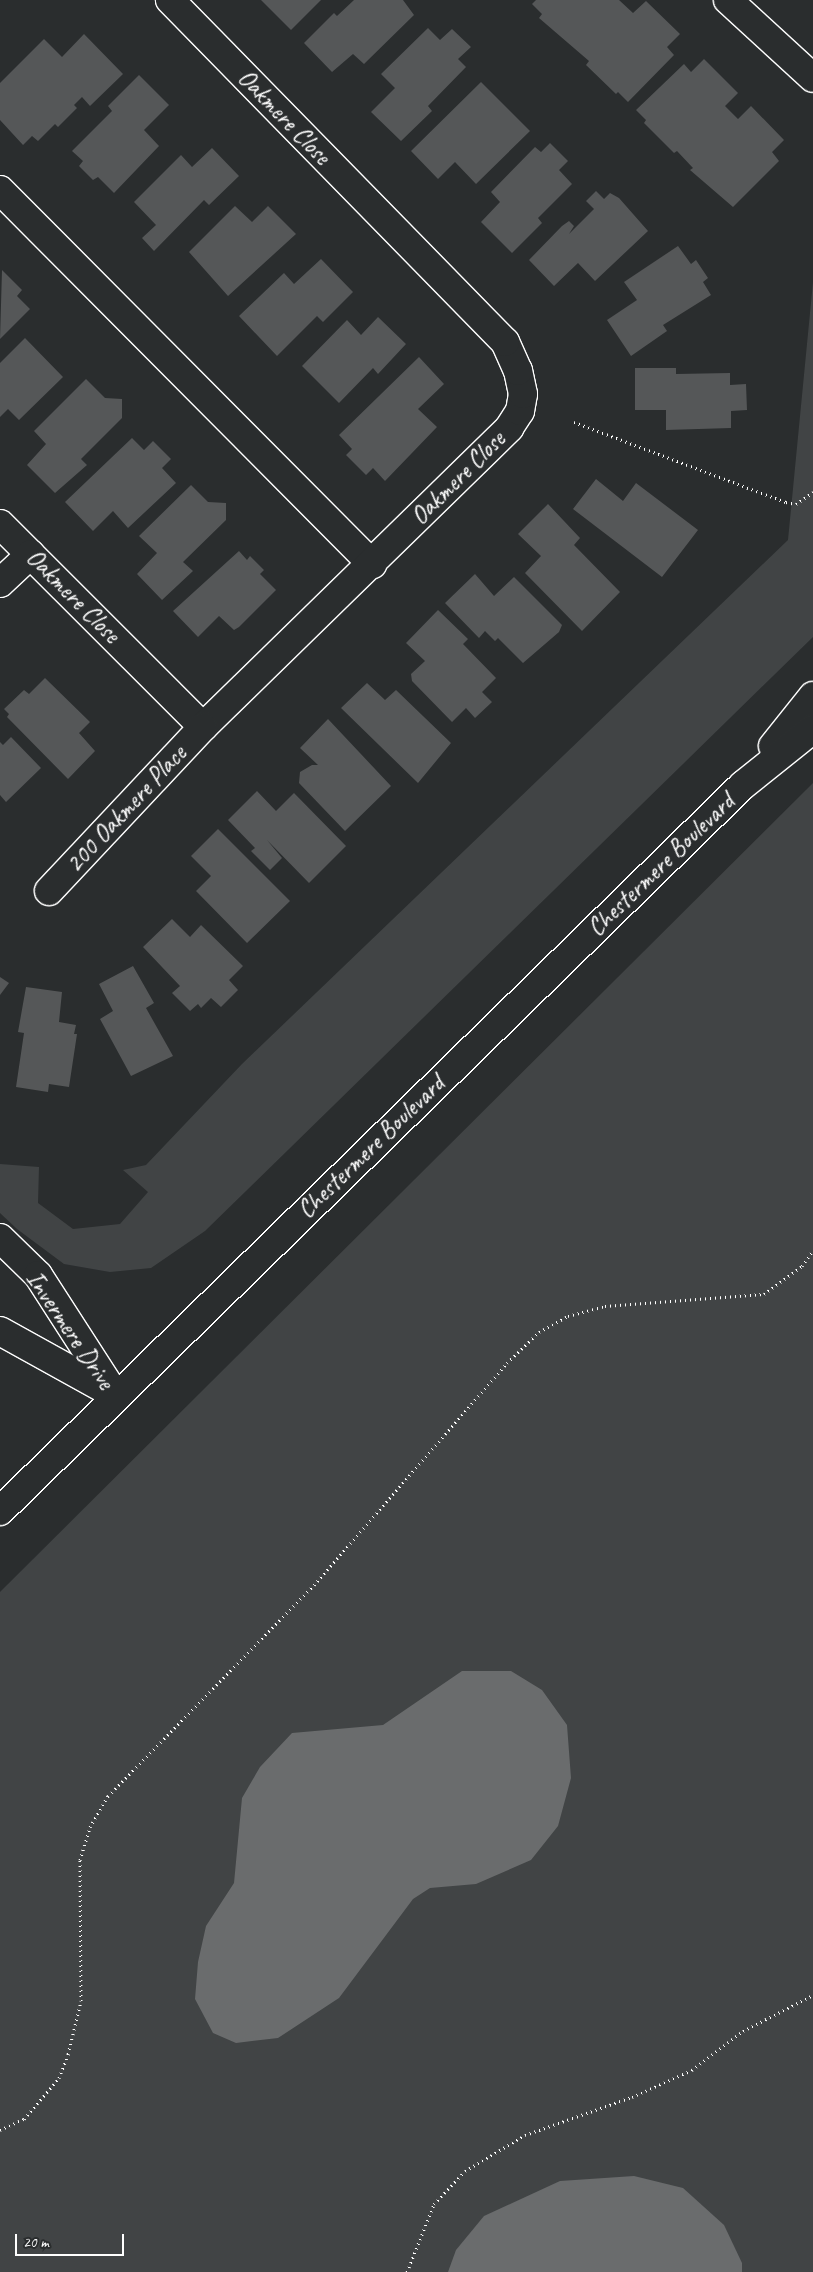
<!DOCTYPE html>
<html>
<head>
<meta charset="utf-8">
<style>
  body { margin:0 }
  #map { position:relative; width:813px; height:2272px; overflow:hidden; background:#2a2d2e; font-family:Caveat,sans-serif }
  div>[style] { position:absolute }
  .green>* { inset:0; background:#414445 }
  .water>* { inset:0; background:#6a6c6d }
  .building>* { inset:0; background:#555758 }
  .path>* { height:3px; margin-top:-1.5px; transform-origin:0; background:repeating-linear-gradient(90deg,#fff 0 1px,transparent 0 5px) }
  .roads { filter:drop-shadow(1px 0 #fff) drop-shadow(-1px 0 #fff) drop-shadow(0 1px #fff) drop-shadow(0 -1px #fff) }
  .minor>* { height:28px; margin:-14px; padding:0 14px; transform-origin:14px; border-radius:14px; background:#2a2d2e }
  .major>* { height:28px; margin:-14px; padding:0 14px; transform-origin:14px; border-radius:14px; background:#2a2d2e }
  span { translate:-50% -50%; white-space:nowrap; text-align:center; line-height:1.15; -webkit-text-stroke:4.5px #2a2d2e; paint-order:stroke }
  .street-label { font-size:25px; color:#fff }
  .scale { position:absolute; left:15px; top:2234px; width:109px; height:22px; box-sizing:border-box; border:2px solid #fff; border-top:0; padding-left:6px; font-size:15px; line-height:18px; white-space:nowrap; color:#fff; -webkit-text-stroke:4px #2a2d2e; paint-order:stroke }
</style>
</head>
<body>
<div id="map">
  <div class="green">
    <i style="clip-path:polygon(813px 282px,813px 637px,205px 1231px,151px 1268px,110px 1272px,64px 1264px,17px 1229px,0 1213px,0 1164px,39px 1167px,38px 1203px,73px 1229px,120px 1224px,148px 1192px,123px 1170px,146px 1165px,242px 1064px,788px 540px)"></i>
    <i style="clip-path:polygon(813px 783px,813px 2272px,0 2272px,0 1592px)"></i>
  </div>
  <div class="water">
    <i style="clip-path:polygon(462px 1671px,511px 1671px,542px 1690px,567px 1725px,571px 1778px,558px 1826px,531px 1860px,476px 1884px,430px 1888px,413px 1899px,339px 1998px,278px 2038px,236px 2043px,213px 2033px,195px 1999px,198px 1962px,206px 1926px,234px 1883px,242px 1798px,260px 1767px,292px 1733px,383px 1725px)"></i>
    <i style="clip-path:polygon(634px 2176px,683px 2188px,724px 2225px,742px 2263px,742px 2272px,448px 2272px,456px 2250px,484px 2216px,560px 2181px)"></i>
  </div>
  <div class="building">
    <i style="clip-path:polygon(261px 0,321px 0,291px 30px)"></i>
    <i style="clip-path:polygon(354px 0,403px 0,414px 15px,364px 64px,353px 54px,332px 72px,304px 43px,334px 13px,337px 16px)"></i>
    <i style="clip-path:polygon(536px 0,619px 0,633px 13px,646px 1px,680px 34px,667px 47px,674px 55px,628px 102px,618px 92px,616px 94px,586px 65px,589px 61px,539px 18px,542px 14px,532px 4px)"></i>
    <i style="clip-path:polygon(428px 28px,440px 40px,452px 29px,471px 47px,458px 59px,466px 67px,428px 106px,432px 111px,401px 141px,371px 112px,395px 88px,381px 74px)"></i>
    <i style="clip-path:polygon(84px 34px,123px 74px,90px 106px,82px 97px,74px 105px,77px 108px,58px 127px,55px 124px,38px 141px,32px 136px,23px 145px,0 120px,0 83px,44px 39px,62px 57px)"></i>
    <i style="clip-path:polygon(704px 59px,738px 93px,725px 106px,738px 119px,751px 106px,784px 140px,772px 152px,779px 161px,733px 207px,690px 170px,693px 168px,677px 151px,674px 153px,644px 123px,646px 120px,636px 110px,684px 64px,691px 72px)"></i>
    <i style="clip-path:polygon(139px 75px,169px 105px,144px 130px,159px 146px,114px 193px,98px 177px,93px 180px,79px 166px,83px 161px,72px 151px,112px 111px,108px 106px)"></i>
    <i style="clip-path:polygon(481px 82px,530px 131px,476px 184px,455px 162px,438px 179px,411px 151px)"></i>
    <i style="clip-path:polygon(550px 143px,568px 161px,559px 170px,572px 184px,538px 218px,542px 223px,512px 253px,481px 222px,500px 202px,491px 192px,535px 147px,541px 152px)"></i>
    <i style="clip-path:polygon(212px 148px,239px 176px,209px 205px,204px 200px,154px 251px,142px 238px,156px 225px,134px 202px,181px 155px,192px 167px)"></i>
    <i style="clip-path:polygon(596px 191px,604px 199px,610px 193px,619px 198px,648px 231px,595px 281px,578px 263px,554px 286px,529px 260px,562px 226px,569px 221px,574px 226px,569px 234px,594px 209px,586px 201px)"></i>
    <i style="clip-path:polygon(235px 206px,252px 222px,268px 206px,296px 234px,228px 296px,189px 252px)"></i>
    <i style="clip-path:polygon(678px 246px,691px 264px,696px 260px,708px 278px,703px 282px,711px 295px,663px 325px,667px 331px,631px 356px,607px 320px,637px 300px,624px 282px)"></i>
    <i style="clip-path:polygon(321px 259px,353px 292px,323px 322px,317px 316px,277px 356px,239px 316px,284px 273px,294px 284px)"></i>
    <i style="clip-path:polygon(2px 270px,22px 290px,17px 296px,30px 309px,0 339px)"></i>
    <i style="clip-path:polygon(378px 317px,406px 344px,378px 374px,373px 368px,339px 403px,302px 366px,347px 320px,361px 335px)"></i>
    <i style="clip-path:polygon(25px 338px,63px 377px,19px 420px,8px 409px,0 417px,0 363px)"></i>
    <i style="clip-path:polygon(419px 357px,444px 384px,418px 409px,437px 427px,385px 481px,373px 468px,366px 475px,346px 455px,352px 449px,339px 435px)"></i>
    <i style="clip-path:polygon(635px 368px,676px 368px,676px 374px,730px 373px,730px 385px,746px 384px,747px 410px,731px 411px,731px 428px,666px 430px,666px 410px,635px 410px)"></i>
    <i style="clip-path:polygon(86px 379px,105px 398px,122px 399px,122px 418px,81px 459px,87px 465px,55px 493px,27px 465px,46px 444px,34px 431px)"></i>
    <i style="clip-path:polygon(132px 438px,144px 450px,153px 441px,171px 459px,162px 468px,176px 483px,128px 528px,113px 511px,93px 531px,65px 502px)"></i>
    <i style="clip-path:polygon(596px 479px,623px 501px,636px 483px,698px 530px,662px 577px,573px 509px)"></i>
    <i style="clip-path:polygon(191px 485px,208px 502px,226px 503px,226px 520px,183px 562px,193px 571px,162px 600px,137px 574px,157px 553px,139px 536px)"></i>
    <i style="clip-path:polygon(548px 504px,580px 538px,574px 545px,620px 592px,582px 631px,525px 573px,541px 556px,518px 534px)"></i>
    <i style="clip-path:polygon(239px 551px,247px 560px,250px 556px,264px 570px,260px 574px,276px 590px,239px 627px,234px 630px,219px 616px,198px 637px,173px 611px)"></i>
    <i style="clip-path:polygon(475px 574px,494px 596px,514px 577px,562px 625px,559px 632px,523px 663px,498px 638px,495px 641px,485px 631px,479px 638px,445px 603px)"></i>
    <i style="clip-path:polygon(438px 610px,468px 639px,463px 644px,496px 678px,482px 692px,492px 702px,475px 718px,466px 708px,452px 722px,412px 681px,411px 674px,425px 661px,406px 643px)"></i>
    <i style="clip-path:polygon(45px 678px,90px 722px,79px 733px,95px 751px,68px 779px,7px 717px,9px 714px,4px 709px,24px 690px,29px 694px)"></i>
    <i style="clip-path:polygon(367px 683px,385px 700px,396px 690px,451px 743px,418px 783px,341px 708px)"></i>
    <i style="clip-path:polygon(328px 719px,391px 786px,345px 831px,299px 783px,300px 772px,312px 765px,318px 765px,300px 748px)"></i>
    <i style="clip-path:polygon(11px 737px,41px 768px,6px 802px,0 795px,0 742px,3px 745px)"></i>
    <i style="clip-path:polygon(257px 791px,276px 811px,294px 793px,346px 846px,309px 883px,267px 840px,282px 858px,270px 870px,251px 851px,255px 848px,228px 820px)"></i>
    <i style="clip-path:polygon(218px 829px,290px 901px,247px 943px,196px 891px,211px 876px,191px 856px)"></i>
    <i style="clip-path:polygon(172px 919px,190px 937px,201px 925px,243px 966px,229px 980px,238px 990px,221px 1007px,211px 998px,201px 1008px,198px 1004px,190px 1011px,172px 993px,180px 986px,143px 947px)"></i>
    <i style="clip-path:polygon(133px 966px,154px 1003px,146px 1008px,173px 1056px,131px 1076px,100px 1019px,113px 1011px,99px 984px)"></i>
    <i style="clip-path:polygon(0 977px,9px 983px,0 995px)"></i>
    <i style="clip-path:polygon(26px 987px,62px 992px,59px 1022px,76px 1025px,74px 1034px,77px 1034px,69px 1087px,49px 1084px,48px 1092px,16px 1087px,24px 1033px,18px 1032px)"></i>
  </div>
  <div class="path">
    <i style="left:574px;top:422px;width:227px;rotate:20.7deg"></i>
    <i style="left:786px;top:502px;width:10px;rotate:11deg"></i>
    <i style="left:796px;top:504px;width:21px;rotate:-35deg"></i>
    <i style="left:0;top:2130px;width:26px;rotate:-25deg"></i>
    <i style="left:24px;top:2119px;width:54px;rotate:-49.5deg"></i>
    <i style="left:59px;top:2078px;width:26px;rotate:-69deg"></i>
    <i style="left:68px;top:2054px;width:55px;rotate:-76.2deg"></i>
    <i style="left:81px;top:2001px;width:141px;rotate:-90.4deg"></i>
    <i style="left:80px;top:1860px;width:34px;rotate:-73deg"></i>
    <i style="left:90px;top:1827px;width:36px;rotate:-60deg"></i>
    <i style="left:108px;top:1796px;width:295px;rotate:-45.7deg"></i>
    <i style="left:314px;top:1585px;width:294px;rotate:-49deg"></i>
    <i style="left:507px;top:1363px;width:45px;rotate:-44.1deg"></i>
    <i style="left:539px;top:1332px;width:33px;rotate:-29deg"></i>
    <i style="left:568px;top:1316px;width:38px;rotate:-15deg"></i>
    <i style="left:605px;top:1306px;width:159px;rotate:-4.3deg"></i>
    <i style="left:764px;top:1294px;width:47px;rotate:-36.4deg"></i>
    <i style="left:802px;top:1266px;width:19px;rotate:-55deg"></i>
    <i style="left:407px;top:2272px;width:73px;rotate:-68.3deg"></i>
    <i style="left:434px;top:2204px;width:45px;rotate:-46.8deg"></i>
    <i style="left:465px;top:2171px;width:70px;rotate:-31deg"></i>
    <i style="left:525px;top:2135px;width:114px;rotate:-19.6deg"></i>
    <i style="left:632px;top:2097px;width:66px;rotate:-24.2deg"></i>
    <i style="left:692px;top:2070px;width:64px;rotate:-37.4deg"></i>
    <i style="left:743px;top:2031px;width:79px;rotate:-27.2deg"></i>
  </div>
  <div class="roads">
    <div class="minor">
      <i style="left:728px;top:0;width:115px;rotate:42.5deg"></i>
      <i style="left:0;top:190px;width:528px;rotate:45.15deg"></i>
      <i style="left:0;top:524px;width:287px;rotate:45deg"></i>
      <i style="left:203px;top:727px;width:428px;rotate:-44.3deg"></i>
      <i style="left:509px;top:428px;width:20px;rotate:-57deg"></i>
      <i style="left:520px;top:411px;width:17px;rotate:-80deg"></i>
      <i style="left:523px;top:394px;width:24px;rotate:-102deg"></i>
      <i style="left:518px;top:371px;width:32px;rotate:-114deg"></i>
      <i style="left:505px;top:342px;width:479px;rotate:-134.4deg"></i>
      <i style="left:0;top:583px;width:42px;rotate:-43.1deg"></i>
      <i style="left:49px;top:891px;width:225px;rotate:-46.8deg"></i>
      <i style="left:0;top:1238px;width:53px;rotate:44.2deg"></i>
      <i style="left:38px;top:1275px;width:144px;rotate:57.2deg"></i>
      <i style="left:0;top:1331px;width:128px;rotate:29deg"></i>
    </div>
    <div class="major">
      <i style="left:773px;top:746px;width:64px;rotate:-51.3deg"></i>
      <i style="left:0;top:1511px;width:1039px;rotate:-44.34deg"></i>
      <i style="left:743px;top:785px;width:90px;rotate:-38.7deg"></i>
    </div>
  </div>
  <div class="street-label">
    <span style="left:284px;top:117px;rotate:46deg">Oakmere Close</span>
    <span style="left:458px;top:478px;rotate:-45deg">Oakmere Close</span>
    <span style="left:73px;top:596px;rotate:45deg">Oakmere Close</span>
    <span style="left:126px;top:809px;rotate:-47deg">200 Oakmere Place</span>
    <span style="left:661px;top:865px;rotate:-44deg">Chestermere Boulevard</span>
    <span style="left:371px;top:1147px;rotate:-44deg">Chestermere Boulevard</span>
    <span style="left:70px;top:1330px;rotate:56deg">Invermere Drive</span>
  </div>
  <div class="scale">20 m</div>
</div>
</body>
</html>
